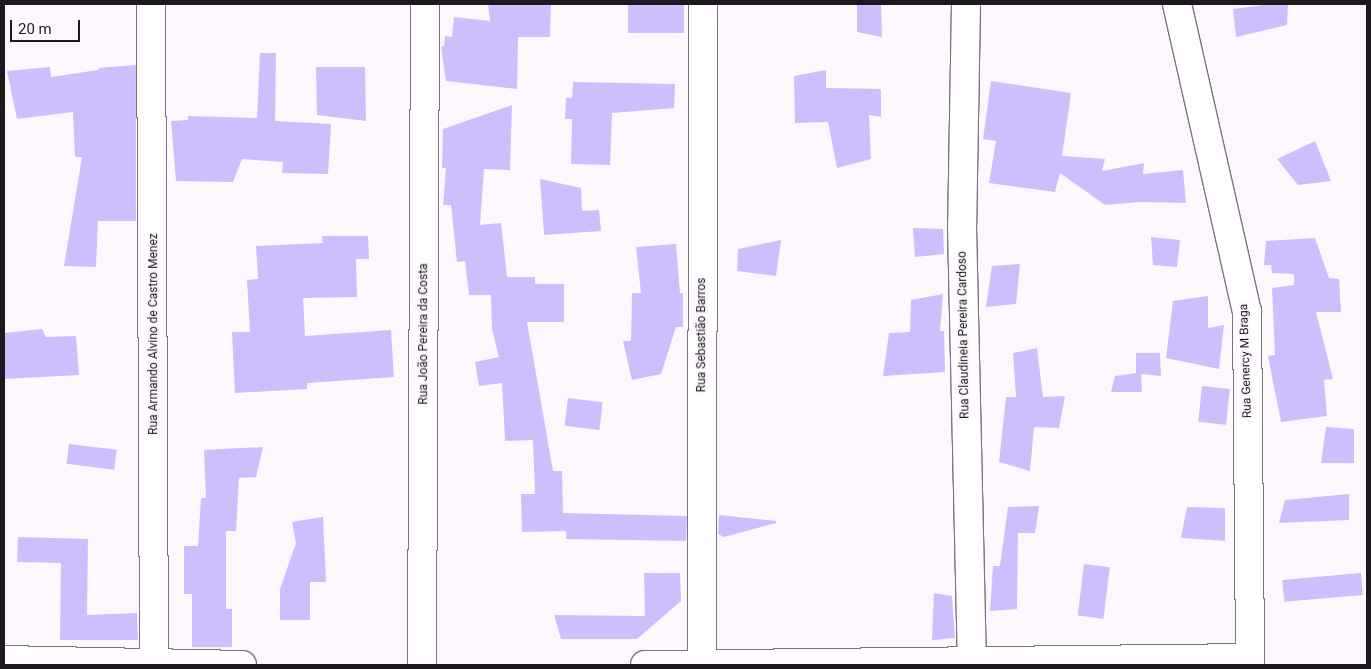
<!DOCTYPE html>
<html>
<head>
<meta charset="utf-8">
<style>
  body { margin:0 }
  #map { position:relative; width:1371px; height:669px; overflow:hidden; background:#fdf8fe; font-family:Roboto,sans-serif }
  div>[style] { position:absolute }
  .building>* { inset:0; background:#cfbefd; transform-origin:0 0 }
  .roads { filter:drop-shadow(1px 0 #836e85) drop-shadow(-1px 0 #836e85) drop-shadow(0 1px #836e85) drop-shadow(0 -1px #836e85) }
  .minor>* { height:28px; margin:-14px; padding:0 14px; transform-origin:14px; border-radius:14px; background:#fff }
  span { translate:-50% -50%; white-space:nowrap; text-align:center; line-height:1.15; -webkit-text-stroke:5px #fdf8fe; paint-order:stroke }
  .street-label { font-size:12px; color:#1f1720 }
  .frame { position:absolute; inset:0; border:5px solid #1f1720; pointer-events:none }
  .scale { position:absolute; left:10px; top:20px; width:70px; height:22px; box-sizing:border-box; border:2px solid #1f1720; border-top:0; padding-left:6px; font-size:15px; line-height:18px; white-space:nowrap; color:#1f1720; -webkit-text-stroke:4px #fdf8fe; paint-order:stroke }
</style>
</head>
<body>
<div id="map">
  <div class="building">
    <i style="clip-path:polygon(488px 4px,551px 4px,550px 37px,518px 37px,517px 89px,446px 81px,441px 47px,444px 46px,445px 36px,452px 37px,454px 17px,490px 21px)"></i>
    <i style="left:628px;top:4px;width:56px;height:29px"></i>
    <i style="clip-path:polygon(857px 4px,881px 4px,882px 37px,857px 32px)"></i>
    <i style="clip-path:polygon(1271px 4px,1288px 4px,1287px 25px,1236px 37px,1233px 9px)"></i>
    <i style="clip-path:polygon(260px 53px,276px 53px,275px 121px,331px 124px,328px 174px,282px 173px,283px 162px,242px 159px,233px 182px,176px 181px,171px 121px,188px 120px,188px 116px,257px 118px)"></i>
    <i style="clip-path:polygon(136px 65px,136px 221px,98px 221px,96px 267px,64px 266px,82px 157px,75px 157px,73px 112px,17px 119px,7px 71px,50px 67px,51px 77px,98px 70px,99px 68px)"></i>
    <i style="clip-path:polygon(316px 67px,365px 67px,366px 121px,317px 115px)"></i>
    <i style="clip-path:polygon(826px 70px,826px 88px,881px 89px,881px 117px,869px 115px,871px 159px,837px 168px,828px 122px,795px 123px,794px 76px)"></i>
    <i style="clip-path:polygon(991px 81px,1071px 93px,1062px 156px,1105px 159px,1102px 171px,1144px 163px,1143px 174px,1183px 170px,1186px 203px,1141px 202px,1105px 205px,1060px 173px,1055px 192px,989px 183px,996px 141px,983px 139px)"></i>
    <i style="clip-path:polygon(573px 82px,675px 84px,674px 108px,612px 113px,610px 165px,571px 164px,572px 119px,565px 119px,566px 98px,572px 98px)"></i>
    <i style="clip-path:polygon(512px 105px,510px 170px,484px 169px,480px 225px,501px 223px,507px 277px,535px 277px,535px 284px,564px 284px,564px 322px,527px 322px,553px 471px,562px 471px,563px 513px,687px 516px,686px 541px,566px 539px,566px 531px,522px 532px,521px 494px,535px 494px,533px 440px,505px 441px,502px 383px,479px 386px,475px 362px,499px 357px,492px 329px,491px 295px,469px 295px,465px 261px,457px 262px,451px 205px,443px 205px,446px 168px,442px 168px,443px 129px)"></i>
    <i style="clip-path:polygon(1315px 141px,1331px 181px,1298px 185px,1277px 159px)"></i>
    <i style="clip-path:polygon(540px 179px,581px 188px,582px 211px,599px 210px,601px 231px,544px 235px)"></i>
    <i style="clip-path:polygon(913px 228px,943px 229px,944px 254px,915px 257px)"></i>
    <i style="clip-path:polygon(322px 236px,368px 236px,369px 259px,356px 259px,357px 297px,303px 298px,305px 336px,391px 330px,394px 377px,307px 383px,307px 389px,235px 393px,232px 332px,250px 332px,247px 280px,258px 279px,256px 246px,323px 243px)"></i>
    <i style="clip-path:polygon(1151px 237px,1180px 240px,1177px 267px,1153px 265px)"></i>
    <i style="clip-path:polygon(1315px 238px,1329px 278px,1339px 279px,1341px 312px,1316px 312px,1333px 379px,1324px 380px,1327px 416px,1281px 422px,1268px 356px,1275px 355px,1272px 288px,1294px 285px,1294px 274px,1272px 273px,1271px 265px,1264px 265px,1266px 241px)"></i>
    <i style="clip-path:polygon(781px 240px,776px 276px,737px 271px,738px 249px)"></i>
    <i style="clip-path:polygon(676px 244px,680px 293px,683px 293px,683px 327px,676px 327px,661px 374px,632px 380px,623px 341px,631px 341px,632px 293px,641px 293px,636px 247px)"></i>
    <i style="clip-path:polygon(1020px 264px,1016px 304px,986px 307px,992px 266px)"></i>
    <i style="clip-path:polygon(943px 294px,940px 331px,944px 331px,945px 372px,883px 376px,889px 333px,910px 332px,911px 300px)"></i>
    <i style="clip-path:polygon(1208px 296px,1208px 328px,1224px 325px,1219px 369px,1166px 358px,1173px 301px)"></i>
    <i style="clip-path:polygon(42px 329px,46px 337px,76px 336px,79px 375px,4px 379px,4px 333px)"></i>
    <i style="clip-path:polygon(1037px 348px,1043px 397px,1065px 396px,1059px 428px,1034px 427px,1030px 471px,999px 462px,1006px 397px,1016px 397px,1013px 353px)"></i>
    <i style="clip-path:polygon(1136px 353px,1160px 353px,1161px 376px,1141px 374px,1142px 392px,1111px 392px,1115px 376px,1136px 373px)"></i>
    <i style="left:1202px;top:386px;width:28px;height:36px;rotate:6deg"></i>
    <i style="left:568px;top:398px;width:35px;height:28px;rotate:7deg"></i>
    <i style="clip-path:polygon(1326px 427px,1354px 429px,1354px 463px,1321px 463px)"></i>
    <i style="left:69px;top:444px;width:48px;height:20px;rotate:7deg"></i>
    <i style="clip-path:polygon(263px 447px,256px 477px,239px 478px,236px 531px,226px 531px,226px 609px,232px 609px,232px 647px,192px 647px,192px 594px,184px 594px,184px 546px,198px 546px,201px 498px,206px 498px,204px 450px)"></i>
    <i style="clip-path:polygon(1349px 494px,1349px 520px,1279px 523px,1285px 500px)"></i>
    <i style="clip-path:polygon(1039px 506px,1035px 533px,1018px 533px,1017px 609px,990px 611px,993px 566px,1000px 566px,1008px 507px)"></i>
    <i style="clip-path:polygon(1187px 507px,1225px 508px,1225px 541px,1181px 538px)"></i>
    <i style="clip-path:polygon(719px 515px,776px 521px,776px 523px,724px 537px,718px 534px)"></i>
    <i style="clip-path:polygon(323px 517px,326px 582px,310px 582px,310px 620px,280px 620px,280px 589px,296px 543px,292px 522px)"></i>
    <i style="clip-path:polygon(18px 537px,88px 539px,87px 615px,137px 613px,138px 640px,60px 640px,61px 563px,17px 562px)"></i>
    <i style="left:1084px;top:564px;width:26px;height:52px;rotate:7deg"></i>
    <i style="clip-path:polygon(644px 573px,680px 573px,681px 601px,637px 639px,561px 639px,554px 615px,645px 616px)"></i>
    <i style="left:1361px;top:573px;width:22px;height:79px;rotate:85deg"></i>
    <i style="clip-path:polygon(934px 593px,952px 596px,955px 638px,932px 640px)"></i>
  </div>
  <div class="roads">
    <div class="minor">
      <i style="left:151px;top:4px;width:661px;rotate:89.74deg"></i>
      <i style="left:966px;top:4px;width:222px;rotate:91deg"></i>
      <i style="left:962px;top:226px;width:439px;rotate:88.7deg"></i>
      <i style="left:1177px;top:4px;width:315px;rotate:77.2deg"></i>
      <i style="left:1247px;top:311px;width:354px;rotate:89.5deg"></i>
      <i style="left:4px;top:660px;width:238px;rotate:1.2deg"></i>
      <i style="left:422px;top:665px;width:661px;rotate:-89.74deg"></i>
      <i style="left:645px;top:665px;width:605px;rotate:-0.66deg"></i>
      <i style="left:702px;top:665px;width:661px;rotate:-89.91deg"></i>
    </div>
  </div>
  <div class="street-label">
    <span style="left:154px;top:334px;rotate:-90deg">Rua Armando Alvino de Castro Menez</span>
    <span style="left:424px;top:334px;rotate:-90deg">Rua João Pereira da Costa</span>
    <span style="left:702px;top:335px;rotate:-90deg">Rua Sebastião Barros</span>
    <span style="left:964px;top:335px;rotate:-91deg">Rua Claudineia Pereira Cardoso</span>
    <span style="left:1246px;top:361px;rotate:-92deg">Rua Genercy M Braga</span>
  </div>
  <div class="frame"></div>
  <div class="scale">20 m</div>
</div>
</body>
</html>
